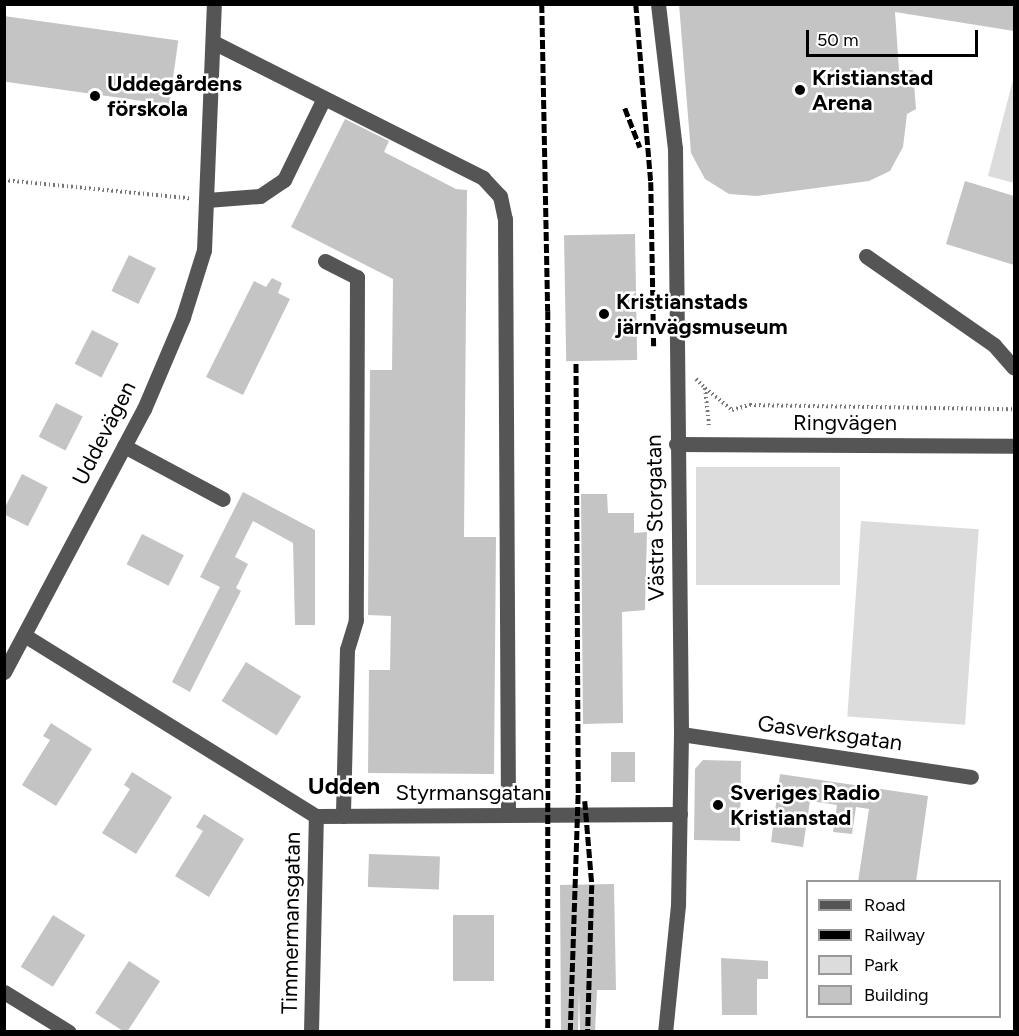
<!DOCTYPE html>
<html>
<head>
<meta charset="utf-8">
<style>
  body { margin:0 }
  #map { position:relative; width:1019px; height:1036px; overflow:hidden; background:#fff; font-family:Figtree,sans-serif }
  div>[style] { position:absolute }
  .green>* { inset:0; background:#dcdcdc; transform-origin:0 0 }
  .building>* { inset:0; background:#c4c4c4; transform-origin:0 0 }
  .path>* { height:4px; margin-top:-2px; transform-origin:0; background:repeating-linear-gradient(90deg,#777 0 1.5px,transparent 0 4.5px) }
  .minor>* { height:15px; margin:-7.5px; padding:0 7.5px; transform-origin:7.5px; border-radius:7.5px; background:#555 }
  .rail>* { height:4.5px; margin-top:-2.25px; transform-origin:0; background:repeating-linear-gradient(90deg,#000 0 9px,transparent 0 12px) }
  .dots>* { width:16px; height:16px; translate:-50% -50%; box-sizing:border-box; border:3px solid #fff; border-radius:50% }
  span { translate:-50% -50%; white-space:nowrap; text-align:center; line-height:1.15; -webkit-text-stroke:5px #fff; paint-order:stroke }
  .poi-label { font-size:22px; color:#000; font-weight:700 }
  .left { translate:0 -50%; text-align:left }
  .street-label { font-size:22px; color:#000 }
  .neighbourhood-label { font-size:24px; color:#000; font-weight:700 }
  .frame { position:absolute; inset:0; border:6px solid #000; pointer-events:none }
  .legend { position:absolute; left:806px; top:880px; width:195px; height:138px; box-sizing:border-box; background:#fff; border:2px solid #999; margin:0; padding:8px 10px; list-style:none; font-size:18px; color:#000 }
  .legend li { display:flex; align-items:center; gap:12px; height:30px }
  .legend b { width:30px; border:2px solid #999 }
  .scale { position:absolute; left:806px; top:30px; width:172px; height:27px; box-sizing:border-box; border:3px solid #000; border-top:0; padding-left:8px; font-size:18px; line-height:21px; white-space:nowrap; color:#000; -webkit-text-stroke:4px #fff; paint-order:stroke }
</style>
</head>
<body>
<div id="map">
  <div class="green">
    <i style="clip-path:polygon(1014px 76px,1014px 183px,988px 176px)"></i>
    <i style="left:696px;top:467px;width:144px;height:118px"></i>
    <i style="left:861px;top:521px;width:118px;height:196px;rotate:4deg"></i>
  </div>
  <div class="building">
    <i style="clip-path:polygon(679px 4px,1014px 4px,1014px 31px,895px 12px,899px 70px,913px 70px,916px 109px,907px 114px,903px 147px,890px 171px,869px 181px,757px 196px,729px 194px,705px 179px,691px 153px)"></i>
    <i style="left:4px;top:16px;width:176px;height:65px;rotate:8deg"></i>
    <i style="clip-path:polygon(345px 119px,389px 141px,384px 152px,456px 189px,467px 190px,464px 537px,496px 537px,494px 774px,368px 773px,369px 670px,390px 670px,391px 616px,368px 615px,370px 370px,392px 370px,393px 279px,291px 227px)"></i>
    <i style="clip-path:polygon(965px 181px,1014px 196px,1014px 265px,946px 244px)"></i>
    <i style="left:635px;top:234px;width:126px;height:71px;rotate:89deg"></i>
    <i style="left:129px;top:255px;width:30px;height:40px;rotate:26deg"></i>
    <i style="clip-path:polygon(272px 278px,282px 283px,278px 293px,290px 299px,243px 395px,206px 377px,254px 281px,266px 287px)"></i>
    <i style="left:92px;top:330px;width:30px;height:38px;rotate:27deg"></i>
    <i style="left:56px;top:403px;width:30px;height:38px;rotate:27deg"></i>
    <i style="left:22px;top:474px;width:29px;height:44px;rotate:27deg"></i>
    <i style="clip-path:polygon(243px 492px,315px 530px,315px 625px,295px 625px,293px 543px,253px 521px,235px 557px,248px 564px,236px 588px,241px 591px,190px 692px,172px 682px,220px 587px,200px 577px)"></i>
    <i style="clip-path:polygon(581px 494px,607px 494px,608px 513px,634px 513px,634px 533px,647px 532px,645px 610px,622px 612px,623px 723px,583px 724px)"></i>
    <i style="left:142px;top:534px;width:47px;height:34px;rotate:27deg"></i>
    <i style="left:246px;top:662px;width:65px;height:46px;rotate:32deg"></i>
    <i style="clip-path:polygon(51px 723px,92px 749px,56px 806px,22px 785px,50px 740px,43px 736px)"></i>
    <i style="left:611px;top:752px;width:24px;height:30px"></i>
    <i style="clip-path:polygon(703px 760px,741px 761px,740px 841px,694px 840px,695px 769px)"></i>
    <i style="clip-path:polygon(132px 772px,172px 797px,136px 854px,102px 833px,130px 789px,124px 785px)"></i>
    <i style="clip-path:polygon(780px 774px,928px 796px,916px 882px,858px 882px,869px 809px,856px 807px,852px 834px,833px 832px,837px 805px,810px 801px,803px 847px,771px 842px)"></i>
    <i style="clip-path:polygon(204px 814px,244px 839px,209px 897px,175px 876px,203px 831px,196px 827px)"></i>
    <i style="left:369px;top:854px;width:71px;height:33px;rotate:2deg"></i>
    <i style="clip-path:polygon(614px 884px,616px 990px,597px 990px,595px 1032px,580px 1032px,579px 991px,578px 1032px,561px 1032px,560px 885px)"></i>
    <i style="left:53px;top:915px;width:38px;height:61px;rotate:32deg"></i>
    <i style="left:453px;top:915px;width:41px;height:66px"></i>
    <i style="clip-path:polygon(721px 958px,768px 961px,768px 979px,757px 979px,757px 1015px,722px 1015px)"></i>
    <i style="left:129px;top:961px;width:37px;height:62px;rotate:33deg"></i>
  </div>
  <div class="path">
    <i style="left:4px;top:180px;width:186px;rotate:5.6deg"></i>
    <i style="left:696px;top:379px;width:13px;rotate:45deg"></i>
    <i style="left:705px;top:388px;width:39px;rotate:84deg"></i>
    <i style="left:705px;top:388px;width:35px;rotate:39deg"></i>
    <i style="left:732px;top:410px;width:19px;rotate:-16deg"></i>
    <i style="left:750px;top:405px;width:264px;rotate:0.9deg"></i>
  </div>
  <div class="minor">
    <i style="left:658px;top:4px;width:145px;rotate:83.3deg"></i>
    <i style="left:675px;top:148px;width:586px;rotate:89.41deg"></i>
    <i style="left:681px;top:734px;width:171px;rotate:91deg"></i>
    <i style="left:678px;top:905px;width:128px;rotate:95.8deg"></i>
    <i style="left:215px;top:43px;width:300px;rotate:26.7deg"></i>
    <i style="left:483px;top:178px;width:25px;rotate:47deg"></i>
    <i style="left:500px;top:196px;width:24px;rotate:78deg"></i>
    <i style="left:505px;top:219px;width:596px;rotate:89.71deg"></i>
    <i style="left:207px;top:200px;width:53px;rotate:-4.3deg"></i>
    <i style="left:260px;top:196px;width:29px;rotate:-34deg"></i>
    <i style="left:284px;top:180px;width:91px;rotate:-64deg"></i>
    <i style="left:866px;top:256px;width:156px;rotate:34.8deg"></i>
    <i style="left:994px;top:345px;width:30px;rotate:49deg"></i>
    <i style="left:325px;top:261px;width:36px;rotate:27deg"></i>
    <i style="left:357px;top:277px;width:343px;rotate:90.2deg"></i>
    <i style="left:356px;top:620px;width:30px;rotate:107deg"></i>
    <i style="left:347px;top:649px;width:167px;rotate:91.4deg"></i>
    <i style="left:676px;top:444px;width:338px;rotate:0.3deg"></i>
    <i style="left:124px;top:446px;width:112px;rotate:28.2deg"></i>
    <i style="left:24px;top:635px;width:344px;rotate:31.8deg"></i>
    <i style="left:316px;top:816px;width:364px;rotate:-0.3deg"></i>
    <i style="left:4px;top:672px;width:298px;rotate:-62deg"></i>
    <i style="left:144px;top:409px;width:100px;rotate:-67deg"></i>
    <i style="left:183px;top:317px;width:70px;rotate:-72.6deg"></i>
    <i style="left:204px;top:250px;width:246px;rotate:-87.7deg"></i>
    <i style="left:681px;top:734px;width:293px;rotate:8.4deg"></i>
    <i style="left:4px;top:992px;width:76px;rotate:31.6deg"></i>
    <i style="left:311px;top:1032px;width:216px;rotate:-88.7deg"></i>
  </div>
  <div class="rail">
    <i style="left:542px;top:4px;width:307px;rotate:88.9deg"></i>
    <i style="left:548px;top:311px;width:721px;rotate:90deg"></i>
    <i style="left:636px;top:4px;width:179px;rotate:85.2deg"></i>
    <i style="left:651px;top:182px;width:164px;rotate:89deg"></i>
    <i style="left:625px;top:108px;width:42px;rotate:69deg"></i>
    <i style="left:585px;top:801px;width:84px;rotate:85.2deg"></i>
    <i style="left:592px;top:885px;width:147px;rotate:91.6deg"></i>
    <i style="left:570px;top:1032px;width:239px;rotate:-88.1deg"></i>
    <i style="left:578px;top:793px;width:432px;rotate:-90.3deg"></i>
  </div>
  <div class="dots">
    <i style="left:800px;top:90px;background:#000"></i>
    <i style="left:95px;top:96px;background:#000"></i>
    <i style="left:604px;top:314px;background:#000"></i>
    <i style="left:718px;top:805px;background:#000"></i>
  </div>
  <div class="poi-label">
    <span class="left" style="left:812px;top:90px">Kristianstad<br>Arena</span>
    <span class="left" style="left:107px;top:96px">Uddegårdens<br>förskola</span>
    <span class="left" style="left:616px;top:314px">Kristianstads<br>järnvägsmuseum</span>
    <span class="left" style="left:730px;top:805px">Sveriges Radio<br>Kristianstad</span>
  </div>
  <div class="street-label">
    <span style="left:845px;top:423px">Ringvägen</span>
    <span style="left:104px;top:433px;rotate:-63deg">Uddevägen</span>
    <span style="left:655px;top:518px;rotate:-91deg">Västra Storgatan</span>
    <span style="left:830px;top:733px;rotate:8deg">Gasverksgatan</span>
    <span style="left:470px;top:793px">Styrmansgatan</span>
    <span style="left:291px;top:923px;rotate:-89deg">Timmermansgatan</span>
  </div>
  <div class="neighbourhood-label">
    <span style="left:344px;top:786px">Udden</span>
  </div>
  <div class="frame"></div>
  <ul class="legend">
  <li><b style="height:8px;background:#555"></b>Road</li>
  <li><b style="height:8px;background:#000"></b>Railway</li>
  <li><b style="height:16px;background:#dcdcdc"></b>Park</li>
  <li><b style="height:16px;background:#c4c4c4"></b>Building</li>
  </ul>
  <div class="scale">50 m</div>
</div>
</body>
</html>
